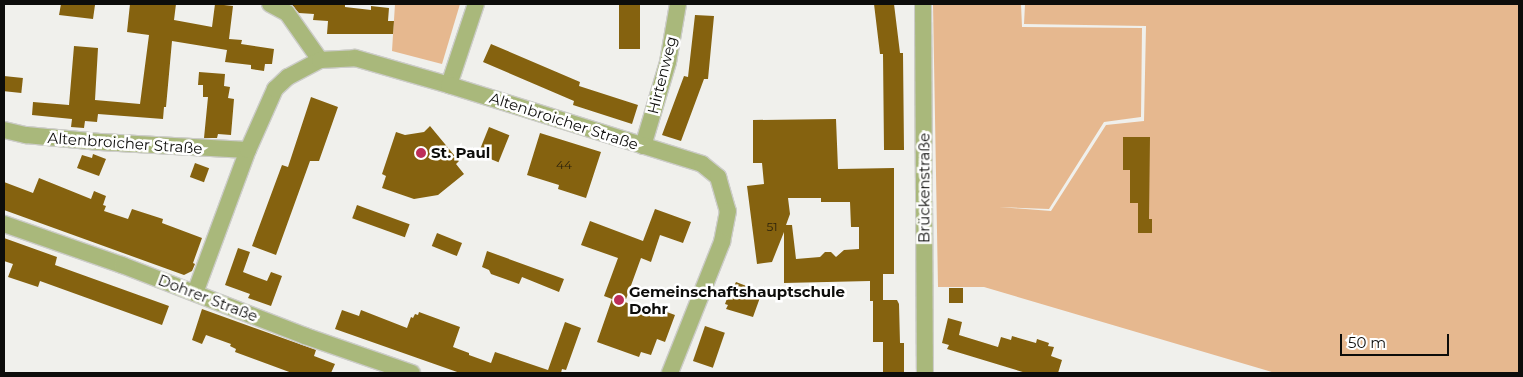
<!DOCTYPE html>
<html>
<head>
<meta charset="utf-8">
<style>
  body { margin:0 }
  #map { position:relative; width:1523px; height:377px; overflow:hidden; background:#f0f0ec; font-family:Montserrat,sans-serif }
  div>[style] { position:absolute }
  .green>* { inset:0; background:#e6b88f }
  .building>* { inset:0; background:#85620f; transform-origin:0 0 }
  .roads { filter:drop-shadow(1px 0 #ccccc8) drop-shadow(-1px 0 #ccccc8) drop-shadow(0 1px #ccccc8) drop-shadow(0 -1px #ccccc8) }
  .street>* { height:16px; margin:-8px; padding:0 8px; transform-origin:8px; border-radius:8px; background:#a9b87b }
  .dots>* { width:14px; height:14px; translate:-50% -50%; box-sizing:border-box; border:2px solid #fff; border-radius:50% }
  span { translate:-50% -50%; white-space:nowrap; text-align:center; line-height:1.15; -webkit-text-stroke:5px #fff; paint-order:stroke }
  .number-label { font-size:12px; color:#2b220c }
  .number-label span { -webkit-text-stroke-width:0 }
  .street-label { font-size:15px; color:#0d0d0b }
  .poi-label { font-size:15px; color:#0d0d0b; font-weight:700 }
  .left { translate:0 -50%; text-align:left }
  .frame { position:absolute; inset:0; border:5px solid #0d0d0b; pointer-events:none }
  .scale { position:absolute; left:1340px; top:334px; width:109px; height:22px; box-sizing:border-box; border:2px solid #0d0d0b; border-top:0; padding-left:6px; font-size:15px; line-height:18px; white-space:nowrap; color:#0d0d0b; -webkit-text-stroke:4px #fff; paint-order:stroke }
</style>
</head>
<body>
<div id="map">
  <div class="green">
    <i style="clip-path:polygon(395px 4px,460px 4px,442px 64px,392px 51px)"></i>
    <i style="clip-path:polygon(933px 4px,1021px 4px,1022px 27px,1142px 28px,1141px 117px,1104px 122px,1049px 209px,999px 207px,1051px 211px,1106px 125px,1144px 121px,1146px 26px,1024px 24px,1025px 4px,1519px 4px,1519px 373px,1275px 373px,984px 287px,938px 287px)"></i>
  </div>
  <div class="building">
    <i style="clip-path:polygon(61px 4px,95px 5px,93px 19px,59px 15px)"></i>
    <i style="clip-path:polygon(130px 4px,176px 4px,174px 20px,212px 27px,215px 4px,233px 6px,229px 39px,242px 40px,241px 44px,274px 49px,272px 64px,265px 64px,264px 71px,251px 69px,251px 65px,225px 62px,227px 50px,172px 41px,166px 107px,164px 107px,163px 119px,98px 114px,97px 122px,85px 121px,84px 128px,71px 127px,72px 119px,32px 115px,33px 102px,69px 105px,74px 46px,98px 48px,95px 100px,140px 104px,149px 35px,127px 32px)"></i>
    <i style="clip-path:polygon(291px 4px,345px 4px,345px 7px,371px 10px,371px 6px,389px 8px,388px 21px,394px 21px,393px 34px,327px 34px,328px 21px,313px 20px,314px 14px,299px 13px)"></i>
    <i style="left:619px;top:4px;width:21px;height:45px"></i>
    <i style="clip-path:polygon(874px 4px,894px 4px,900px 53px,903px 53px,904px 150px,884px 150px,883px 54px,880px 54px)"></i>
    <i style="clip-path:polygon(695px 15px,714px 16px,708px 79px,704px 79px,681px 141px,662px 135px,684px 76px,688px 77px)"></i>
    <i style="clip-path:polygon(491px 44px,580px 82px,579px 86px,638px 105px,632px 124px,573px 105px,574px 101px,483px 62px)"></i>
    <i style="clip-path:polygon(199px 72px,225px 74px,224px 86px,230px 87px,228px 98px,234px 99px,231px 135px,218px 134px,217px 138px,204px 138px,208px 97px,203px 97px,203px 85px,198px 85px)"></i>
    <i style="left:4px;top:76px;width:19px;height:15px;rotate:6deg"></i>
    <i style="clip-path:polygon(311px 97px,338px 107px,319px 161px,310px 161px,276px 255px,252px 246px,282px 165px,288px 167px)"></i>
    <i style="clip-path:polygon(evenodd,836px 119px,838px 169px,894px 168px,894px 274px,883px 274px,883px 300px,897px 300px,899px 304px,900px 343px,904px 343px,904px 373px,883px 373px,883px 342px,873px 342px,873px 301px,870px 301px,870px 281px,784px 283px,784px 232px,772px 262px,757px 264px,747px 186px,764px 184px,762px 163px,753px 163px,753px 120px,836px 119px,788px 198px,821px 198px,821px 202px,850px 202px,851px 227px,859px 227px,859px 249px,844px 250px,836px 257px,831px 252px,825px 252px,820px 257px,796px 259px,792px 225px,786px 225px,790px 214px,788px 198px)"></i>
    <i style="clip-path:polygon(430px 126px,459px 161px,456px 164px,464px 174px,438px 195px,414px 199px,382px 188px,386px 176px,382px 174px,396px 132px,405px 135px,424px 132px)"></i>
    <i style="left:489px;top:127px;width:22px;height:29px;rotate:22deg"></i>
    <i style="clip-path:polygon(540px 133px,601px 152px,586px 198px,558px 189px,559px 185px,527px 175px)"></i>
    <i style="clip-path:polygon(1123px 137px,1150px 137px,1149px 219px,1152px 219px,1152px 233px,1138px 233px,1138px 203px,1130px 203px,1130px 170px,1123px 170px)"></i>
    <i style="clip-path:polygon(93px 154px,106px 159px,99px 176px,77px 168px,82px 155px,92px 158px)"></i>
    <i style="left:195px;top:163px;width:15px;height:15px;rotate:20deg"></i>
    <i style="clip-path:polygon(39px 178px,91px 199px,94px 191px,106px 196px,103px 205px,106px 206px,104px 211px,128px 219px,132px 209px,163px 219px,162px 223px,202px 238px,193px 263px,195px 264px,192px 271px,184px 275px,4px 210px,4px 182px,33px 193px)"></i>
    <i style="left:357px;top:205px;width:56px;height:14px;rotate:20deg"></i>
    <i style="clip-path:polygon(655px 209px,691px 222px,683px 243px,660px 235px,651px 262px,641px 258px,625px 302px,654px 313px,656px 308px,675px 315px,665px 342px,657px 339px,651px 355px,641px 352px,639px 357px,597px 342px,612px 299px,604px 296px,618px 258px,581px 245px,590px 221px,643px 241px)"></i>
    <i style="left:437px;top:233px;width:27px;height:14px;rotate:22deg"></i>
    <i style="clip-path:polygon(4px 238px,57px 257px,55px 265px,169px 306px,162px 325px,40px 281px,38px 287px,8px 277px,13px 264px,4px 261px)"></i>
    <i style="clip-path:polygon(238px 248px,250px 252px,243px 272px,267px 281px,271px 272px,282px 276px,271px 306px,248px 298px,250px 294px,225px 285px)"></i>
    <i style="clip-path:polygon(487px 251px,564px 279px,559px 292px,522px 277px,519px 284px,491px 274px,489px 270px,482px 267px)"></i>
    <i style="clip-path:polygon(736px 282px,762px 292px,753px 317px,726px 309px,728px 305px,725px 304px,732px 285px,734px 286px)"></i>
    <i style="left:963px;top:288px;width:15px;height:14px;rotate:90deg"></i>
    <i style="clip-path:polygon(202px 309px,316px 350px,314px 356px,335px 364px,331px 373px,292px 373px,235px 352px,236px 349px,230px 346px,231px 344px,206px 335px,202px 344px,192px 340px)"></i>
    <i style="clip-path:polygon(342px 310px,359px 316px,361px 310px,407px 328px,411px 317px,413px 318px,415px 314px,418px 315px,419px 312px,460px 327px,453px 347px,469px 353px,469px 355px,491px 363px,495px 352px,548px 370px,565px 322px,581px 328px,566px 370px,562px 369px,561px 373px,460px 373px,335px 329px)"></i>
    <i style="clip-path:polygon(948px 318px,962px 322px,959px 335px,998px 347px,1001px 337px,1011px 340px,1012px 336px,1036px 343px,1037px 339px,1049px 343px,1048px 346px,1054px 347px,1051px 356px,1062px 360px,1058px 373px,1026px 373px,947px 349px,949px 345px,942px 343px)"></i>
    <i style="left:705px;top:326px;width:21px;height:37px;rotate:19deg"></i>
  </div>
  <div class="roads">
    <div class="street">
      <i style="left:270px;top:4px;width:19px;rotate:28deg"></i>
      <i style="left:287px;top:13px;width:57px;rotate:54.9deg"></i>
      <i style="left:923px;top:4px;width:369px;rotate:89.7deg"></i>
      <i style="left:449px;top:85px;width:85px;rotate:-71.6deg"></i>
      <i style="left:4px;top:130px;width:23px;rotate:13deg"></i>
      <i style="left:26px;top:135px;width:74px;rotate:5.4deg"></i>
      <i style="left:100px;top:142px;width:148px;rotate:3.1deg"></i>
      <i style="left:643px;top:146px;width:88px;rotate:-73.4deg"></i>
      <i style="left:668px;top:62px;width:59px;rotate:-80.2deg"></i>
      <i style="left:4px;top:224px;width:125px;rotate:19.2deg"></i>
      <i style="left:122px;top:265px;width:196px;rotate:21.2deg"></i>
      <i style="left:305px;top:336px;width:113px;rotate:19.1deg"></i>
      <i style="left:195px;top:293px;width:153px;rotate:-69.7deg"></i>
      <i style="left:248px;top:150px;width:67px;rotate:-66.1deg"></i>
      <i style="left:275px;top:89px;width:18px;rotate:-43deg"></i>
      <i style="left:288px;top:77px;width:36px;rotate:-28deg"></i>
      <i style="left:320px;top:60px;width:35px;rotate:-3deg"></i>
      <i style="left:355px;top:58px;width:98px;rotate:16deg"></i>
      <i style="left:449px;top:85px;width:265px;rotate:17.3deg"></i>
      <i style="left:702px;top:164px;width:21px;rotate:39deg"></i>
      <i style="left:718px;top:177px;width:35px;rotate:74deg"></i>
      <i style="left:728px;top:211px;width:32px;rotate:101deg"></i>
      <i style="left:722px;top:242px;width:141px;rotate:111.7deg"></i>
    </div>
  </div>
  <div class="dots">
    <i style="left:421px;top:153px;background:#bd2e59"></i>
    <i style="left:619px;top:300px;background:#bd2e59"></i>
  </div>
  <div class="number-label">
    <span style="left:564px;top:165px">44</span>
    <span style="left:772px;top:227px">51</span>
  </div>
  <div class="street-label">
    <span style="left:662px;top:75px;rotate:-76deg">Hirtenweg</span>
    <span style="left:564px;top:121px;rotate:18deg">Altenbroicher Straße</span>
    <span style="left:125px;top:143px;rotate:4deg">Altenbroicher Straße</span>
    <span style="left:924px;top:188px;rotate:-90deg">Brückenstraße</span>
    <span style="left:208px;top:298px;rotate:21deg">Dohrer Straße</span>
  </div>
  <div class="poi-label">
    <span class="left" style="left:431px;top:153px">St. Paul</span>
    <span class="left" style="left:629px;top:300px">Gemeinschaftshauptschule<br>Dohr</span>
  </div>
  <div class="frame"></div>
  <div class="scale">50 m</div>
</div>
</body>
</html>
